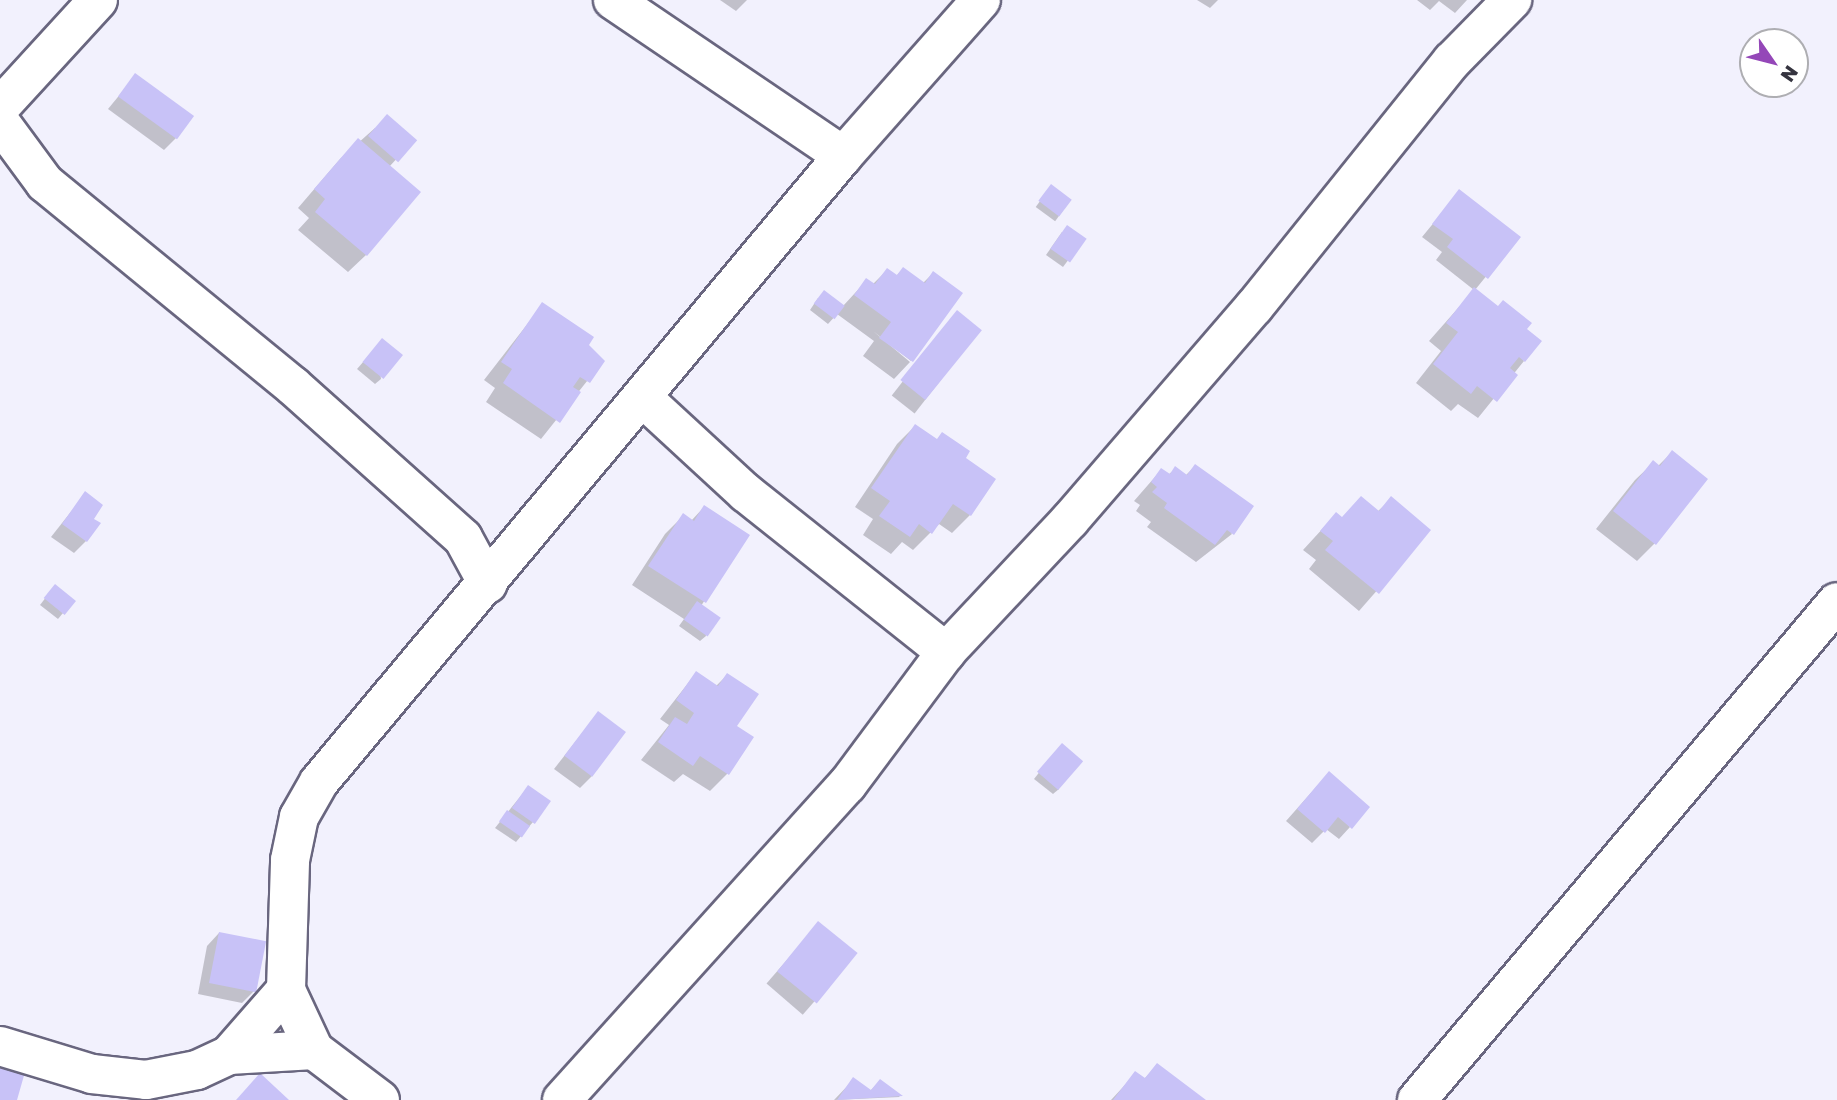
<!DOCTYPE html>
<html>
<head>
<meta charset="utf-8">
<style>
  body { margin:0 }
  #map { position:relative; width:1837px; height:1100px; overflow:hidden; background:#f2f1fd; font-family:"Golos Text",sans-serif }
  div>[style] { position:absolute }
  .shadow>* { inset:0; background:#0003; transform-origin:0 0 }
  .building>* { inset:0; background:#c8c2f7; transform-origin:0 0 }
  .roads { filter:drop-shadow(2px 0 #69667f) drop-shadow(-2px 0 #69667f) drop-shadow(0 2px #69667f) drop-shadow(0 -2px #69667f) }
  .minor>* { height:38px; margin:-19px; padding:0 19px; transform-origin:19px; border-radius:19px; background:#fff }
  span { translate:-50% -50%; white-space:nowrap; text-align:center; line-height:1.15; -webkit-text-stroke:7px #fff; paint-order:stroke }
  .north { position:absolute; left:1739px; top:28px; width:70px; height:70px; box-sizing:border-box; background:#fff; border:2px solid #aeaeb2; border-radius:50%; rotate:125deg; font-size:19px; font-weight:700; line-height:28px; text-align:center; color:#35343f }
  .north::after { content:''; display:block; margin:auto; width:24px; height:32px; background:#9447b8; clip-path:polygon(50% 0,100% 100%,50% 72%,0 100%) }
</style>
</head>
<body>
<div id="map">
  <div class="shadow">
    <i style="clip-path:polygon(720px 0,747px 0,736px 11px)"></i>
    <i style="clip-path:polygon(1197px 0,1218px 0,1210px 8px)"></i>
    <i style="clip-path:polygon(1417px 0,1467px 0,1455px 13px,1439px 1px,1430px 10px)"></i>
    <i style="clip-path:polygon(136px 75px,176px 138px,164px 150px,108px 109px)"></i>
    <i style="clip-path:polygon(375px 128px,414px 140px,389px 167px,366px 255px,348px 272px,298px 230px,309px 218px,298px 208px,340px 159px)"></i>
    <i style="left:1051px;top:186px;width:24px;height:26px;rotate:36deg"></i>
    <i style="clip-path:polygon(1459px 192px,1518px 237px,1475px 290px,1524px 361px,1478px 418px,1458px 404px,1451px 411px,1416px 383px,1441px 351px,1429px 341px,1474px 290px,1436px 260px,1442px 252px,1422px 237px)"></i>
    <i style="clip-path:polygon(1062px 232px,1084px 239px,1063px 267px,1046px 255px)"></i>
    <i style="clip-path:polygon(903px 269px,923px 283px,933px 273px,960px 293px,911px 361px,873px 331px,910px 362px,894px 379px,863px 356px,874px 341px,837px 314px,828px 324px,810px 310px,818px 298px,843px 306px,867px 280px,872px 285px,887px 270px,896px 276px)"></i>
    <i style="clip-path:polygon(543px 304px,603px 361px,541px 439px,486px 402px,495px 388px,484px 380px)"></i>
    <i style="left:957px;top:312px;width:29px;height:106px;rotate:38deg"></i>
    <i style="clip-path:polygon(377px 346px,381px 379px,375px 384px,357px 369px)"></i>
    <i style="clip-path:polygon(915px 426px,963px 458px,970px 515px,952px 533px,939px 524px,913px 550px,902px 542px,891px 554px,863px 535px,873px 519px,855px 507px,897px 444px)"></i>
    <i style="clip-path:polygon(1672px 452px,1655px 543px,1637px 561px,1596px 529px,1635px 480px,1653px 463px,1658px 466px)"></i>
    <i style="clip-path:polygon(1195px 466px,1232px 534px,1196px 562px,1147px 527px,1151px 522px,1136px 511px,1140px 505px,1134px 501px,1161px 470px,1168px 475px,1175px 469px,1185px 476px)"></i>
    <i style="clip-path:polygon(85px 494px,91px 519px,86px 541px,74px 553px,51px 537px)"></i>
    <i style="clip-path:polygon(1391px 499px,1429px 531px,1359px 611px,1309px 569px,1316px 560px,1303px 550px,1336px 514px,1341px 518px,1377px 512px)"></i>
    <i style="clip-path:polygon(704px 507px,747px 535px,701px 606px,706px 636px,700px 641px,679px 626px,684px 619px,632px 585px,665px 534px,683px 516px,691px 521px)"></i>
    <i style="clip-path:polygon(50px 592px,73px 601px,58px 619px,40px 605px)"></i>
    <i style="clip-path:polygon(696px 673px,716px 686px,727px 675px,735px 726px,727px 774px,710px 791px,683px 774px,674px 782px,641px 760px,669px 725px,660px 719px)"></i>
    <i style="clip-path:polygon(598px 713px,592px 776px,580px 788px,554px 769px)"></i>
    <i style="clip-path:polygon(1056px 751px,1059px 789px,1053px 794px,1034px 779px)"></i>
    <i style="clip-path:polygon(1317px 786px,1350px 827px,1339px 839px,1326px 829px,1312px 843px,1286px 821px)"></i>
    <i style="clip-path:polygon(528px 787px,533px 822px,516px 842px,495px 828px)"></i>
    <i style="left:819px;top:923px;width:48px;height:80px;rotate:41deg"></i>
    <i style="clip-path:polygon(219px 933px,254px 991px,242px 1003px,198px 994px,207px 946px)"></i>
    <i style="clip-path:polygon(1158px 1065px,1203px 1100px,1111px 1100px,1136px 1073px,1144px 1079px)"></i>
    <i style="clip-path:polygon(854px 1079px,870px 1091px,880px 1081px,900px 1097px,834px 1100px)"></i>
  </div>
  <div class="building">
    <i style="left:135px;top:73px;width:73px;height:29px;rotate:36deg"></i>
    <i style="left:387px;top:114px;width:40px;height:29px;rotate:41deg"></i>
    <i style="clip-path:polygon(358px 138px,421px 192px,367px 256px,315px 212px,325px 199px,314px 189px)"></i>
    <i style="left:1051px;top:184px;width:26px;height:21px;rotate:37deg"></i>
    <i style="clip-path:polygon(1459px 189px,1521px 237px,1488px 279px,1447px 247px,1453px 239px,1432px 224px)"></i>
    <i style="left:1067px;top:225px;width:24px;height:29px;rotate:35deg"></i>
    <i style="clip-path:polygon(903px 267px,925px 283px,933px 271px,963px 293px,913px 362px,879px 338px,891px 322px,854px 295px,866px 278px,875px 284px,887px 268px,897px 275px)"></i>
    <i style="clip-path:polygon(1474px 287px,1498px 306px,1503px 300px,1532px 323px,1527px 329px,1542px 341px,1525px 362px,1519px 357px,1510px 368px,1518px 375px,1497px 402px,1477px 386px,1471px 394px,1433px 364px,1458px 332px,1446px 323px)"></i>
    <i style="left:824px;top:290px;width:26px;height:17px;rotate:37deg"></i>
    <i style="clip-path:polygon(542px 302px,594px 337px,589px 345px,605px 361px,590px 383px,580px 377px,573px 387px,581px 392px,560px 423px,503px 383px,512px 369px,501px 362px)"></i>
    <i style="left:957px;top:310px;width:32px;height:90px;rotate:39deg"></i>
    <i style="left:382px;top:338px;width:27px;height:31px;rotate:39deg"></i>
    <i style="clip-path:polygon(915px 424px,937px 439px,942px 432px,970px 451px,966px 458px,996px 479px,971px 516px,953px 504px,932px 534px,919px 524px,910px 537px,879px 516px,890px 501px,871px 488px)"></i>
    <i style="clip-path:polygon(1672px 450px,1708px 479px,1656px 545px,1613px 511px,1653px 460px,1660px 466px)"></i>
    <i style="clip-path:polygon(1195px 464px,1254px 506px,1234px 535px,1227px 530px,1215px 545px,1164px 508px,1167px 503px,1152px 492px,1157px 487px,1151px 482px,1161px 468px,1170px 474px,1175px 466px,1187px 475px)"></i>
    <i style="clip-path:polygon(85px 491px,103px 505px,94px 519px,101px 523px,87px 542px,62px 524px)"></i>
    <i style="clip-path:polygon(1361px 496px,1379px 511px,1391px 496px,1431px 530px,1379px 594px,1325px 550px,1333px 541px,1320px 531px,1336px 512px,1342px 517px)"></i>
    <i style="clip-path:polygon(704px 505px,750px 535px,706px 603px,648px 566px,683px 513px,694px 521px)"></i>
    <i style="left:55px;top:584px;width:27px;height:18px;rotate:39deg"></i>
    <i style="left:697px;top:601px;width:29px;height:23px;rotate:35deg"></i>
    <i style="clip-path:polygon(696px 671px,718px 686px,727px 673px,759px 694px,737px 726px,754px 737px,729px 775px,700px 756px,693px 766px,658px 742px,675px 717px,687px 724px,694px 713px,676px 700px)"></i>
    <i style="left:598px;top:711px;width:35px;height:56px;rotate:37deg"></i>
    <i style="left:1062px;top:743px;width:28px;height:38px;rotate:41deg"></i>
    <i style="clip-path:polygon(1329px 771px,1370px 807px,1352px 829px,1338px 817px,1325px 833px,1297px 809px)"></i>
    <i style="left:528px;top:785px;width:28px;height:28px;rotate:35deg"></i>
    <i style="left:507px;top:810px;width:28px;height:14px;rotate:35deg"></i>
    <i style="left:818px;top:921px;width:51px;height:65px;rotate:39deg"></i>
    <i style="left:219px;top:932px;width:48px;height:52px;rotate:11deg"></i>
    <i style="clip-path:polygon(1157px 1063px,1206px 1100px,1113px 1100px,1135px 1071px,1145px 1078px)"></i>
    <i style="clip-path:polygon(0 1066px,25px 1072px,17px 1100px,0 1100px)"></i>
    <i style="clip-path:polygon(260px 1073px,289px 1100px,236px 1100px)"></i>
    <i style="clip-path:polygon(853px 1077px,871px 1090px,880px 1079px,903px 1096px,837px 1100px)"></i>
  </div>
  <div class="roads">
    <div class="minor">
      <i style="left:613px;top:0;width:278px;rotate:34.1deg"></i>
      <i style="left:0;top:107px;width:145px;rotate:-47.5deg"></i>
      <i style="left:0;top:122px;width:76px;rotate:53.6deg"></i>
      <i style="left:45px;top:183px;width:320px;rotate:39.3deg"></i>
      <i style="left:293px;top:386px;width:228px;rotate:41.8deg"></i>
      <i style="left:463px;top:538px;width:52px;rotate:61.5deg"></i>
      <i style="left:644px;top:399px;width:139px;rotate:42.7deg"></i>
      <i style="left:746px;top:493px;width:256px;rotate:38.5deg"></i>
      <i style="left:0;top:1046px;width:96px;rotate:16.9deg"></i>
      <i style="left:92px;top:1074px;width:54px;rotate:6.3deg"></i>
      <i style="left:146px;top:1080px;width:52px;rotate:-11.1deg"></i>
      <i style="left:197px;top:1070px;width:35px;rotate:-25deg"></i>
      <i style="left:229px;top:1055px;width:85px;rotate:-3.4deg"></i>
      <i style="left:229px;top:1055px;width:86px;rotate:-48.8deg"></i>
      <i style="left:380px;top:1100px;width:83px;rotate:-142.9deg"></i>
      <i style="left:314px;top:1050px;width:66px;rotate:-115deg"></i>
      <i style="left:286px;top:990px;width:130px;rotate:-88.2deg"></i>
      <i style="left:290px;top:860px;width:44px;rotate:-78.2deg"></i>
      <i style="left:299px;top:817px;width:40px;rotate:-60.3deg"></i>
      <i style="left:319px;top:782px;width:816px;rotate:-50.07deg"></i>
      <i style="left:843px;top:156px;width:208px;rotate:-48.5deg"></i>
      <i style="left:562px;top:1100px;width:425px;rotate:-47.9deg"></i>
      <i style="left:847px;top:785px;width:166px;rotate:-53.3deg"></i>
      <i style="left:946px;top:652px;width:181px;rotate:-46.8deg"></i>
      <i style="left:1070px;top:520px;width:281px;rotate:-49.2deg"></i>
      <i style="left:1254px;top:307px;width:316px;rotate:-51.2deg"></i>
      <i style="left:1452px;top:61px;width:86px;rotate:-45.5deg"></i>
      <i style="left:1417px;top:1100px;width:651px;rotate:-49.86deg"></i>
    </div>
  </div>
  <div class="north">N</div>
</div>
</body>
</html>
